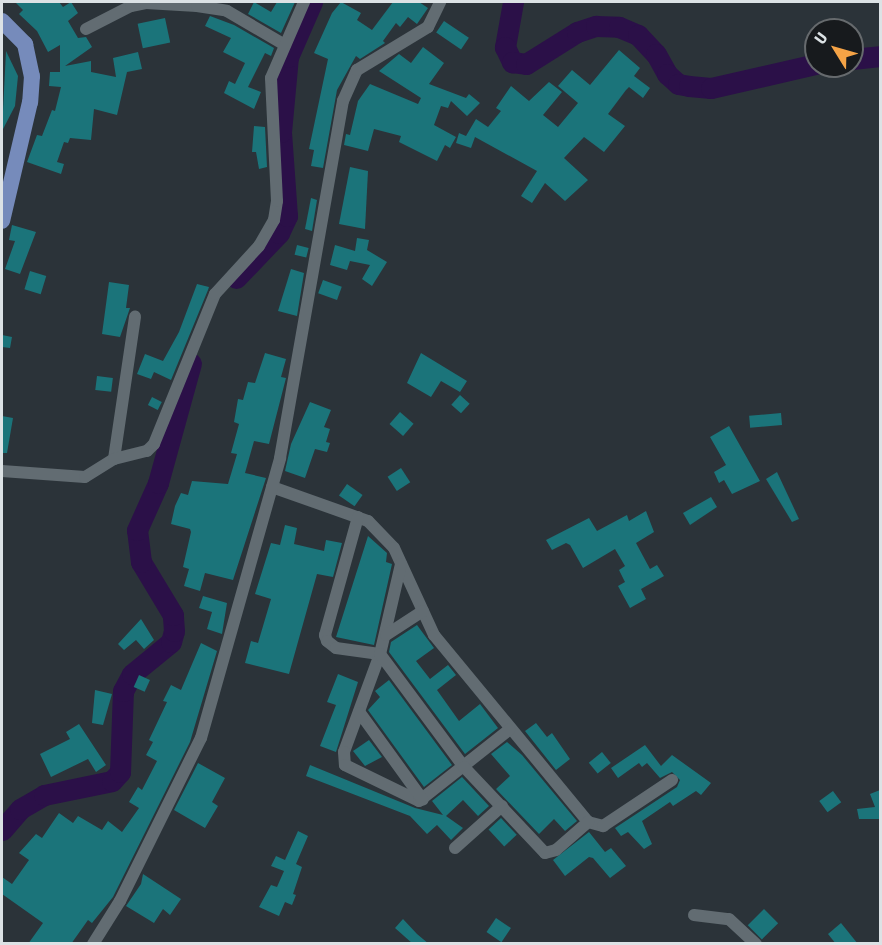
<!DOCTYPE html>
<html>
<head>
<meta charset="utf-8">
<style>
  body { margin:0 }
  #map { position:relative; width:882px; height:945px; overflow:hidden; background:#2b3339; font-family:"Fira Sans Condensed",sans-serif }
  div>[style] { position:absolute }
  .river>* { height:21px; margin:-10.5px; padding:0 10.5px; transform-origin:10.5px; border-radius:10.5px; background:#2b1048 }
  .building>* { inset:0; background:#1b747a; transform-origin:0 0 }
  .minor>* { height:12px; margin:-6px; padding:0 6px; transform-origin:6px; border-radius:6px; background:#626c72 }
  .primary>* { height:16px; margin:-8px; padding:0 8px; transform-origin:8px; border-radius:8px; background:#768bbb }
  span { translate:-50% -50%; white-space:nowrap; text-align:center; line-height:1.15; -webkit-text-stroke:5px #171a1d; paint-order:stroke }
  .frame { position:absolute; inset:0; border:3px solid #dce2e5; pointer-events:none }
  .north { position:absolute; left:804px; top:18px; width:60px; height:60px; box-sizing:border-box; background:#171a1d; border:2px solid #666a6d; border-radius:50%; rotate:307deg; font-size:16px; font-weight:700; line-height:24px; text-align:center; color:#dce2e5 }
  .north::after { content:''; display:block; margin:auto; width:21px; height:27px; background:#f5a346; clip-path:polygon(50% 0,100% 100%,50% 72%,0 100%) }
</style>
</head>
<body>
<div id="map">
  <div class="river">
    <i style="left:513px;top:2px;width:46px;rotate:100.1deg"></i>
    <i style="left:505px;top:47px;width:17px;rotate:65deg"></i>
    <i style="left:512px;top:62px;width:14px;rotate:8deg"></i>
    <i style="left:526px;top:64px;width:60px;rotate:-32.1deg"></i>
    <i style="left:577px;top:32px;width:20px;rotate:-18deg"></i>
    <i style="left:596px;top:26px;width:23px;rotate:2deg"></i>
    <i style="left:619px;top:27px;width:21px;rotate:23deg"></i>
    <i style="left:638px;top:35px;width:26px;rotate:47deg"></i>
    <i style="left:656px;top:54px;width:23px;rotate:61deg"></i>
    <i style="left:667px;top:74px;width:15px;rotate:42deg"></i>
    <i style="left:678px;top:84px;width:11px;rotate:10deg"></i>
    <i style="left:689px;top:86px;width:22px;rotate:5deg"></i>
    <i style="left:711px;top:88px;width:108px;rotate:-12.9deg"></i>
    <i style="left:852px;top:59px;width:28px;rotate:-6deg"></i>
    <i style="left:236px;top:278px;width:62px;rotate:-46.3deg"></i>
    <i style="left:279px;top:233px;width:19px;rotate:-65deg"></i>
    <i style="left:287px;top:216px;width:84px;rotate:-94.1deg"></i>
    <i style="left:281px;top:132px;width:75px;rotate:-84.7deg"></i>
    <i style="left:288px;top:57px;width:60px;rotate:-66.4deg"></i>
    <i style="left:2px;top:830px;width:28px;rotate:-49deg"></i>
    <i style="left:20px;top:809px;width:28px;rotate:-30deg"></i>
    <i style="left:44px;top:795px;width:69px;rotate:-11.6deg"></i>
    <i style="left:112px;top:781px;width:12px;rotate:-48deg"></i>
    <i style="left:120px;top:772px;width:81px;rotate:-87.9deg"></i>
    <i style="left:123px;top:691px;width:19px;rotate:-62deg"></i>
    <i style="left:132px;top:674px;width:50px;rotate:-39.4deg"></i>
    <i style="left:171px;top:642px;width:11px;rotate:-75deg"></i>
    <i style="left:174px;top:631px;width:16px;rotate:-94deg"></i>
    <i style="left:173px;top:615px;width:62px;rotate:-121.1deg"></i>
    <i style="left:141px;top:562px;width:32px;rotate:-97deg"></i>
    <i style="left:137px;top:530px;width:51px;rotate:-65.9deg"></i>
    <i style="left:158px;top:483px;width:124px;rotate:-74.6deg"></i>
  </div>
  <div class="building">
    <i style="clip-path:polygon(15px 2px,59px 2px,63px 7px,71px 2px,78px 13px,68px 21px,78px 38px,86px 37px,92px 47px,65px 66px,91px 61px,91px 72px,116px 77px,113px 58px,138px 52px,142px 69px,127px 72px,117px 115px,94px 109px,91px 140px,70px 138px,68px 143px,64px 142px,57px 162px,64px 164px,61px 174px,27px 162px,37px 135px,42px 136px,52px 110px,55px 111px,61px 87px,49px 86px,50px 72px,60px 72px,60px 45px,48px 52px,37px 31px,19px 14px,23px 10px)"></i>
    <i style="clip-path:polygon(254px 2px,271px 12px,277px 2px,295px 2px,281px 33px,248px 14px)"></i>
    <i style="clip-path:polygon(341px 2px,361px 13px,357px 20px,372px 30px,393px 2px,419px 2px,428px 8px,417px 24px,408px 17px,400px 27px,396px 23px,383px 41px,385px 43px,360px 59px,356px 56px,337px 90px,323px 168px,311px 166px,314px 150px,309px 149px,328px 59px,314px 53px,332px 13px)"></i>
    <i style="clip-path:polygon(210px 16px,234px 25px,274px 48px,271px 56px,265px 53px,248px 87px,261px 92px,254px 109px,224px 93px,229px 81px,235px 84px,245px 63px,223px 52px,231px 38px,205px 26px)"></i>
    <i style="left:165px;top:18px;width:25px;height:28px;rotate:78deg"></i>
    <i style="left:444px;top:21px;width:30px;height:14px;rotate:34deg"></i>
    <i style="clip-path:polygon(423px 47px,444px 63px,429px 84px,466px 98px,469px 94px,480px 103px,467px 116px,451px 101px,448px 108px,441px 106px,434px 125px,456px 137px,450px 148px,445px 145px,437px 161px,399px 142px,401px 136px,374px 129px,368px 151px,344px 145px,346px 134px,350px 135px,358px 101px,370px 84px,418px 104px,421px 98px,379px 71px,399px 54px,411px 63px)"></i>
    <i style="clip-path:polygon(619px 50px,640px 68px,634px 76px,650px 88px,643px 98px,629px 87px,626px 90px,608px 114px,625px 126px,604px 152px,584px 137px,564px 158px,588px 180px,565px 201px,545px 183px,532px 203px,521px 196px,537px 171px,475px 137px,471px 148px,456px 143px,459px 133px,466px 136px,476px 119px,488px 127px,501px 111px,496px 108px,511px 86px,529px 101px,549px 82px,562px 92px,543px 115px,558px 127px,578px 103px,558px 86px,572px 70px,590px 85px)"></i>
    <i style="clip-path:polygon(6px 51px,18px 76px,15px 106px,2px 131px)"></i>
    <i style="clip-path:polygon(254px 126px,265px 127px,267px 167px,259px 169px,256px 152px,252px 152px)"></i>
    <i style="clip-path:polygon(350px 167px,368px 171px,365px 229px,339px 224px)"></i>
    <i style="clip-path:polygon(311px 198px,317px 200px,312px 231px,305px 229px)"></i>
    <i style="clip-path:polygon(12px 225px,36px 232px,20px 274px,5px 269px,15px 241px,9px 240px)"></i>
    <i style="clip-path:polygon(357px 238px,369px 240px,367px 250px,387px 262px,372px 286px,362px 279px,370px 265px,350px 261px,347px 270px,330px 265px,335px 245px,355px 251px)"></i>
    <i style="left:297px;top:245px;width:12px;height:10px;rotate:14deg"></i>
    <i style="clip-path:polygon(291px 269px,304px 273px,297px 316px,278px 311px)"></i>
    <i style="left:30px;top:271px;width:17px;height:19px;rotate:17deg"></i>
    <i style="left:323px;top:280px;width:20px;height:14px;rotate:20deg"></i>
    <i style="clip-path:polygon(109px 282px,129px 285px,126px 308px,130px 308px,120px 337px,102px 334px)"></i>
    <i style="clip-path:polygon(197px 284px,209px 287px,208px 290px,171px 380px,154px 372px,151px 379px,137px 374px,145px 354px,163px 361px,179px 332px)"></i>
    <i style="clip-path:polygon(2px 335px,12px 337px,10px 348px,2px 347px)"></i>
    <i style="clip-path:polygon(265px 353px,286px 359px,281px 377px,286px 378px,269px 444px,254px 441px,245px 473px,266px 478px,233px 580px,205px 573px,200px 591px,184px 586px,189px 569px,183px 567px,191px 532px,190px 529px,171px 524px,175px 506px,181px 493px,188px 495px,192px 481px,228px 484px,237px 454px,231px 453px,239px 424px,234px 422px,238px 399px,243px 400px,248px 382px,255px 383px)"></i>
    <i style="clip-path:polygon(421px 353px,467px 381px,460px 392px,441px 381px,431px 397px,407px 383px)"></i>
    <i style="left:97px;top:376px;width:16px;height:14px;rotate:7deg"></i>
    <i style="left:460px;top:395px;width:13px;height:13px;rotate:42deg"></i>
    <i style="left:152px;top:397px;width:11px;height:9px;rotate:27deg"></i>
    <i style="clip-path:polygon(310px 402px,331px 410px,324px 427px,330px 429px,326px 442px,330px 443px,327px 452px,315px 449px,305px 478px,285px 471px,291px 444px)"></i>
    <i style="left:400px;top:412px;width:18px;height:16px;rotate:41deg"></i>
    <i style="left:781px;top:413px;width:12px;height:32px;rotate:85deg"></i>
    <i style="clip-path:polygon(2px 416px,13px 418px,7px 453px,2px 453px)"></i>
    <i style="clip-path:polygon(729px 426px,760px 481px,732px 494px,724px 480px,719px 483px,714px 472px,726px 465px,710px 437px)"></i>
    <i style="left:401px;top:468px;width:17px;height:16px;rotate:57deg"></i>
    <i style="clip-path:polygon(777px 472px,799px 519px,792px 522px,766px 479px)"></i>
    <i style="left:347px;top:484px;width:19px;height:14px;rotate:35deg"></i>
    <i style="clip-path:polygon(711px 497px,717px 507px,690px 525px,683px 513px)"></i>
    <i style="clip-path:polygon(646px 511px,654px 532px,636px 543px,650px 569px,657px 565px,664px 576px,641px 589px,646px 599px,630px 608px,618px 586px,625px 582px,619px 570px,625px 566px,615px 549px,583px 568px,570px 545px,566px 543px,552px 550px,546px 540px,589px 518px,597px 531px,627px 515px,629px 521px)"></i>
    <i style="clip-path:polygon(285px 525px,297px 528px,294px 544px,324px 551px,326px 540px,342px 543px,333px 577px,317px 574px,289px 674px,245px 663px,251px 641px,258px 643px,271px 599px,255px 594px,271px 543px,280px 545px)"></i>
    <i style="clip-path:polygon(368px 536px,387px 553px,386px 562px,392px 564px,374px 645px,336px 637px)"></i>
    <i style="clip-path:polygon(203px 596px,227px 603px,222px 634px,207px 629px,212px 612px,199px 608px)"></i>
    <i style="clip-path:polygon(141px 619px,154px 640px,144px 649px,136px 640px,124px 650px,118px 644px)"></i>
    <i style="clip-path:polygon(417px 625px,434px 648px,416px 661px,430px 679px,448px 665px,456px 675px,437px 690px,459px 721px,480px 704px,498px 728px,465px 754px,389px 652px,391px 642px)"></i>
    <i style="clip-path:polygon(201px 643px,217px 651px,190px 742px,113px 897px,92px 923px,88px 920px,71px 944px,28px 944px,43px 923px,2px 894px,2px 877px,12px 884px,29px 860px,19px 853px,36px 834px,42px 838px,59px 813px,73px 823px,78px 816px,102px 830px,108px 821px,122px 832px,139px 808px,129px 802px,138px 787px,142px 790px,157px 761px,146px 755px,153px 742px,149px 740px,167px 702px,163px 701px,171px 685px,181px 690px)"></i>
    <i style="clip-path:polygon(338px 674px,358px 682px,336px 752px,320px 746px,336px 705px,327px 702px)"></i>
    <i style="left:139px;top:675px;width:12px;height:13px;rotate:24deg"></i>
    <i style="clip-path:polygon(389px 680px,452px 765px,424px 787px,368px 710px,380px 697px,375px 691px)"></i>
    <i style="clip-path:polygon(95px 690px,112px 694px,103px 725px,92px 723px)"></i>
    <i style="clip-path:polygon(536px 723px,547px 737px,552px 733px,570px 759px,556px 770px,525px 731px)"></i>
    <i style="clip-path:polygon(79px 724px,106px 765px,96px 772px,88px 759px,51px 777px,40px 754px,70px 739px,66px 732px)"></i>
    <i style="clip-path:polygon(369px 740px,382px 757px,365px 766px,353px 751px)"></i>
    <i style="clip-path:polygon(507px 742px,522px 755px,577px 821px,565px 831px,554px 819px,539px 834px,496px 789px,510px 776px,491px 754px)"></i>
    <i style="clip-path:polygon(645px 745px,661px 766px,672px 755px,711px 783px,701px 795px,696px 791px,673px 806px,670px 802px,642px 821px,652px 844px,644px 849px,628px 832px,621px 836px,615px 828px,677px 787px,680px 780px,672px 772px,660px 778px,647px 763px,642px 767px,639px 763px,618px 778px,611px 768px)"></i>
    <i style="left:602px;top:752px;width:14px;height:17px;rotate:51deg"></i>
    <i style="clip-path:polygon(198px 763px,225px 778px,212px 802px,218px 806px,205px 828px,174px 810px)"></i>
    <i style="clip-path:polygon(310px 765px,415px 808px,443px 815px,432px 801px,462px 777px,489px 806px,478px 816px,463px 800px,446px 816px,463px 828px,451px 840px,437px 825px,427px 834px,410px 816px,306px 776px)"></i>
    <i style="clip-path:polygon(880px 790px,880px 819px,859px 819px,857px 809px,875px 807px,870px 794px)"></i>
    <i style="left:833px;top:791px;width:14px;height:17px;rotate:54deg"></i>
    <i style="left:501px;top:818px;width:23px;height:17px;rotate:47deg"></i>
    <i style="clip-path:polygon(298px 831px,308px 836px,296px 864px,302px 867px,293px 894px,296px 895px,292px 905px,285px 902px,279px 916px,259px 907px,271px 885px,277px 887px,284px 871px,271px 866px,276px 856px,285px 860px)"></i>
    <i style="clip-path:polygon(589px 832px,605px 852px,611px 848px,626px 866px,610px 878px,593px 858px,589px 857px,565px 876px,553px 860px)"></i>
    <i style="clip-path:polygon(143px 874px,181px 899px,170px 915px,163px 909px,154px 923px,126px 906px,141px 884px)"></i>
    <i style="left:764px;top:909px;width:20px;height:23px;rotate:45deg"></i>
    <i style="left:496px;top:918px;width:18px;height:17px;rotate:34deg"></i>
    <i style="clip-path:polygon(403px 919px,417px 934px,429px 944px,413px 944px,395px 928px)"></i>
    <i style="clip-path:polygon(841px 923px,858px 944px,836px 944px,828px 934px)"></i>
  </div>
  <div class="minor">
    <i style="left:86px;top:29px;width:51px;rotate:-27.1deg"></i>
    <i style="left:131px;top:6px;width:15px;rotate:-11deg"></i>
    <i style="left:146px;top:3px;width:51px;rotate:3.4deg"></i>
    <i style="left:197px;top:6px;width:30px;rotate:9deg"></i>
    <i style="left:227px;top:11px;width:67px;rotate:30.4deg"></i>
    <i style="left:114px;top:459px;width:144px;rotate:-81.6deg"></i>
    <i style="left:2px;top:471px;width:83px;rotate:4.1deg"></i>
    <i style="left:85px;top:477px;width:34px;rotate:-32deg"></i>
    <i style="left:114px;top:459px;width:34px;rotate:-14deg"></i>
    <i style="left:147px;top:451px;width:10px;rotate:-45deg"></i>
    <i style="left:154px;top:444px;width:162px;rotate:-67.9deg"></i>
    <i style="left:215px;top:294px;width:65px;rotate:-47.5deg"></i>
    <i style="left:259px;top:246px;width:30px;rotate:-60deg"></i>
    <i style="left:274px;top:220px;width:19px;rotate:-81deg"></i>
    <i style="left:277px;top:201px;width:123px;rotate:-92.8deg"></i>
    <i style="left:271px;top:78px;width:83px;rotate:-66.5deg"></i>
    <i style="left:272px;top:487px;width:102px;rotate:19.5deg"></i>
    <i style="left:368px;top:521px;width:37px;rotate:46deg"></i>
    <i style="left:394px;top:548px;width:96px;rotate:65.3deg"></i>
    <i style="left:434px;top:635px;width:242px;rotate:50.5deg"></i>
    <i style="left:588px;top:822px;width:16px;rotate:15deg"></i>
    <i style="left:603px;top:826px;width:83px;rotate:-33.7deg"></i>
    <i style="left:358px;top:517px;width:123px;rotate:105.6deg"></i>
    <i style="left:325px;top:635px;width:6px;rotate:72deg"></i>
    <i style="left:327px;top:641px;width:11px;rotate:38deg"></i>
    <i style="left:336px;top:648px;width:44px;rotate:7.8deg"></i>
    <i style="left:380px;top:654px;width:104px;rotate:110.2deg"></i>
    <i style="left:344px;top:752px;width:13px;rotate:86deg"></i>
    <i style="left:345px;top:765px;width:82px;rotate:25.9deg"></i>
    <i style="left:419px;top:801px;width:115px;rotate:-38.3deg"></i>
    <i style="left:401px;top:564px;width:92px;rotate:103.1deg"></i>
    <i style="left:380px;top:654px;width:141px;rotate:53.4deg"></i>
    <i style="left:464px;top:767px;width:118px;rotate:46.7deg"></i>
    <i style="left:545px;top:853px;width:11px;rotate:-15deg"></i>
    <i style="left:556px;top:850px;width:43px;rotate:-41.2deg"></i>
    <i style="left:386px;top:635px;width:44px;rotate:-33deg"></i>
    <i style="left:360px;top:713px;width:107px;rotate:54.1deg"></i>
    <i style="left:455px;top:848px;width:63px;rotate:-41.8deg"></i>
    <i style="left:694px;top:915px;width:35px;rotate:7deg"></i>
    <i style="left:729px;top:919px;width:37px;rotate:43deg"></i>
    <i style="left:93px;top:944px;width:51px;rotate:-57.9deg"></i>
    <i style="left:120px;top:901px;width:182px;rotate:-63.6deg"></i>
    <i style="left:201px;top:738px;width:291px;rotate:-74.2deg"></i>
    <i style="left:280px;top:458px;width:363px;rotate:-80deg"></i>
    <i style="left:343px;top:101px;width:34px;rotate:-66deg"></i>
    <i style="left:357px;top:70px;width:83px;rotate:-31.2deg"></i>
    <i style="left:428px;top:27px;width:28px;rotate:-64deg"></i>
  </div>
  <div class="primary">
    <i style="left:2px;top:21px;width:33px;rotate:45deg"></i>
    <i style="left:25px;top:44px;width:33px;rotate:78deg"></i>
    <i style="left:32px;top:76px;width:26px;rotate:94deg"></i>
    <i style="left:30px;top:102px;width:122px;rotate:103.2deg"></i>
  </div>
  <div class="frame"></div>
  <div class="north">U</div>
</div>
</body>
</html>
